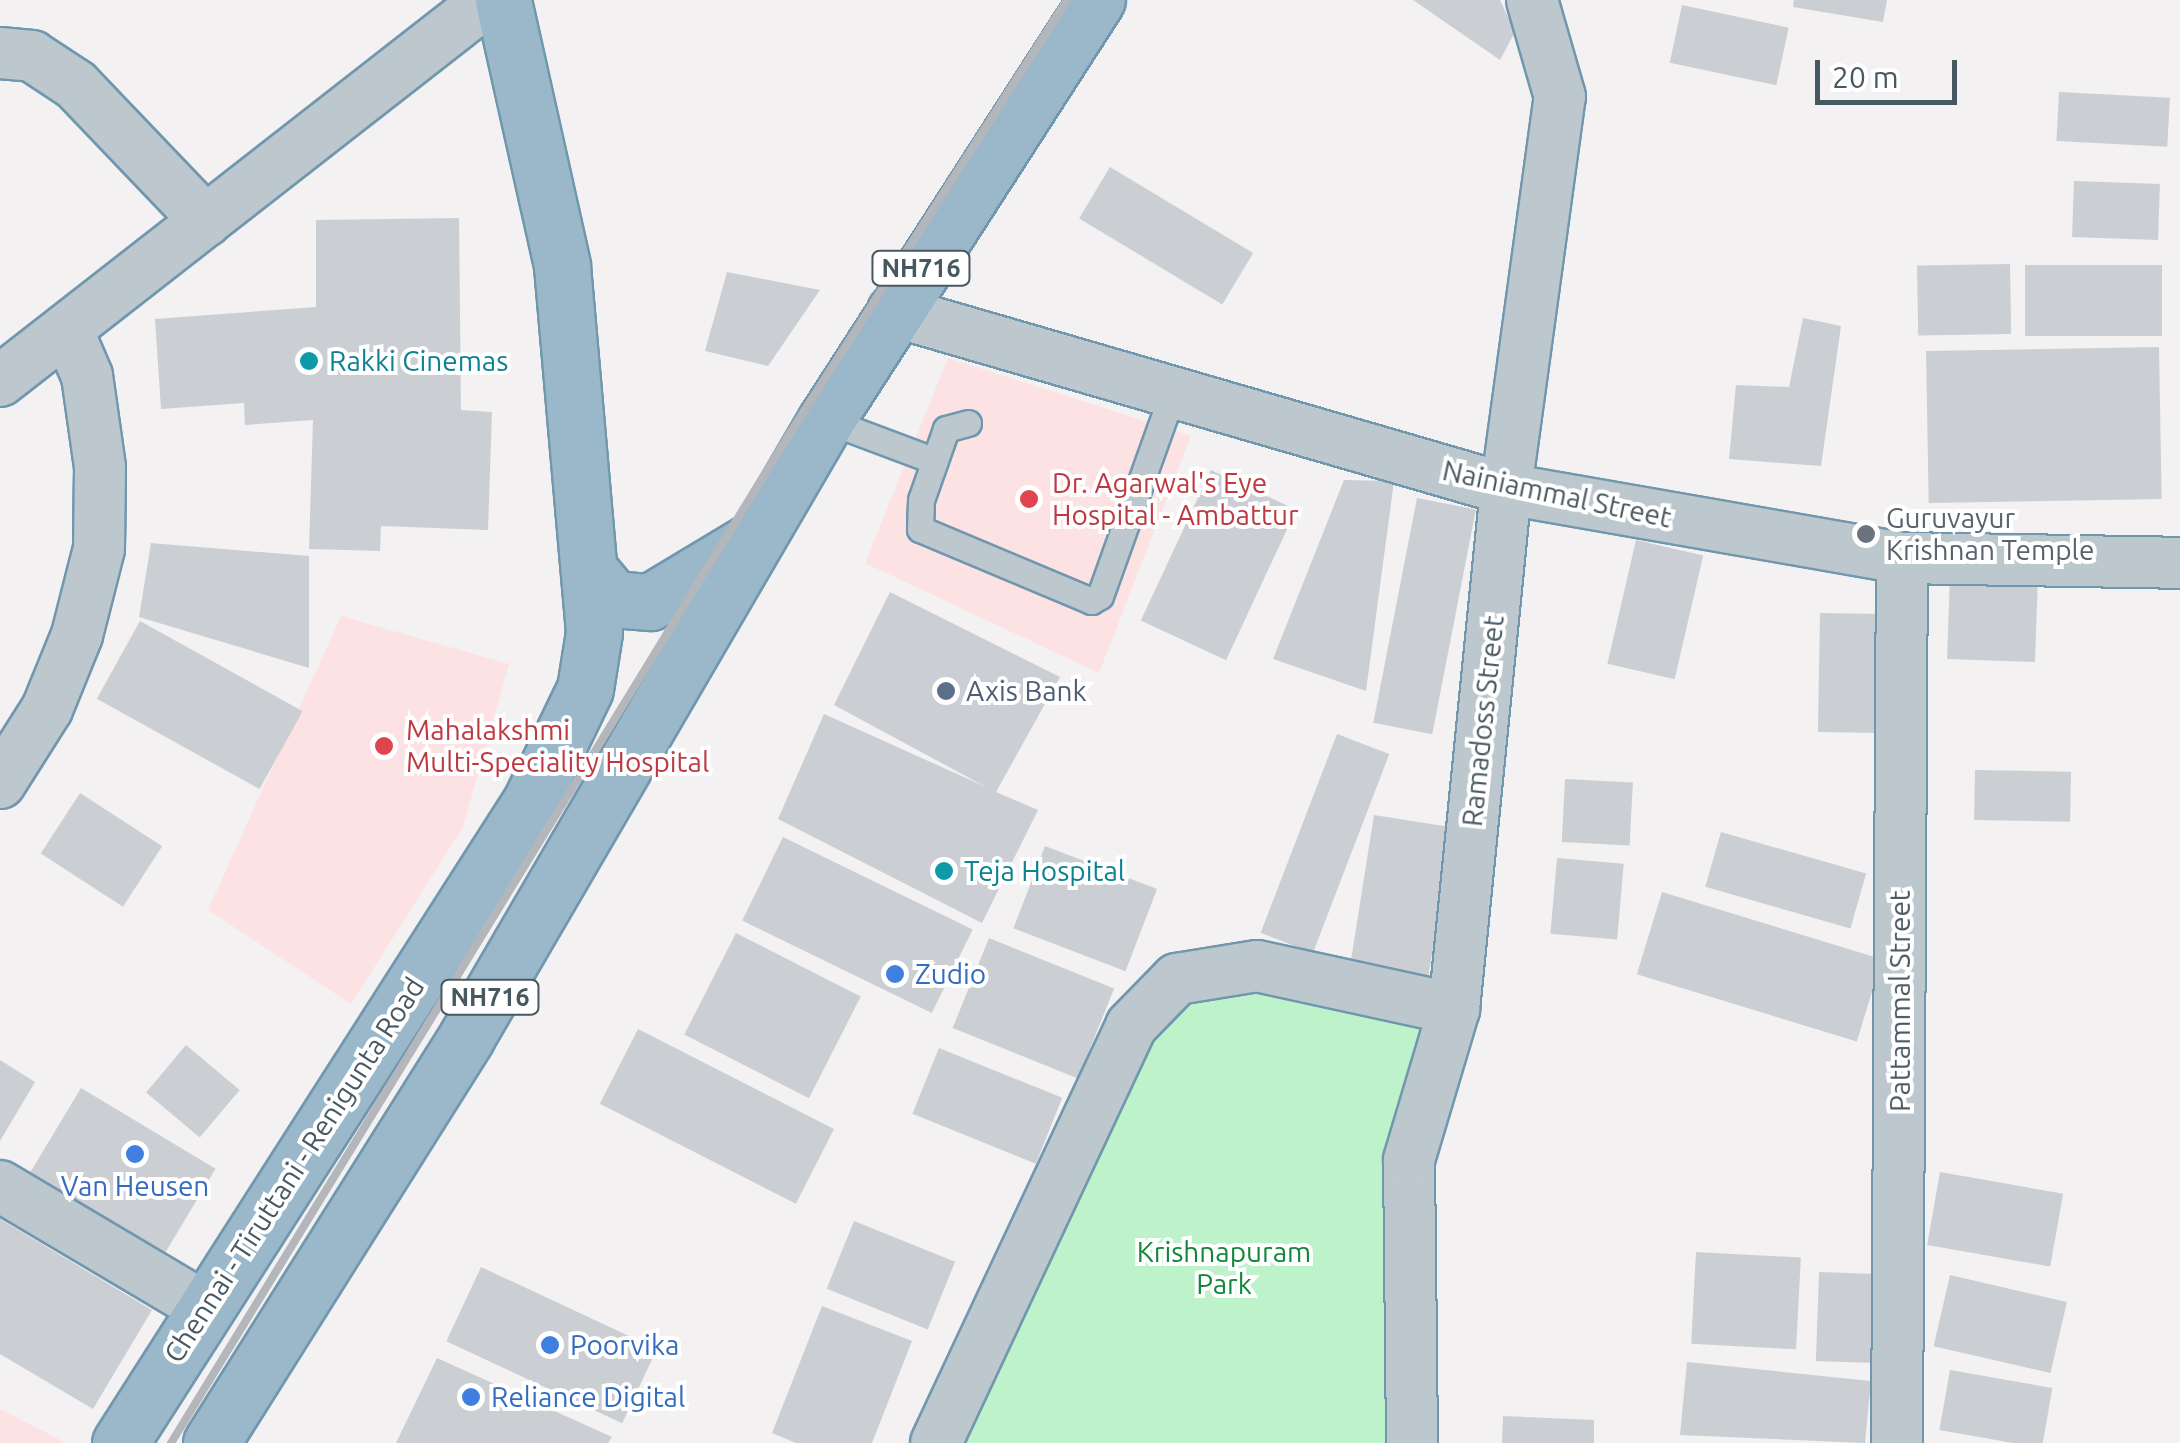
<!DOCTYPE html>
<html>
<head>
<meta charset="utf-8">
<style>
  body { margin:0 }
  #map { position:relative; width:2180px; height:1443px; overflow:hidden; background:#f3f1f1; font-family:Ubuntu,sans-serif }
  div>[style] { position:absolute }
  .medical>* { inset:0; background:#fde2e3 }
  .green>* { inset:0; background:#bef2cb }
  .building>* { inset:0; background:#cbcfd4; transform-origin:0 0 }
  .roads { filter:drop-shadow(2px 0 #7197ae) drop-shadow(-2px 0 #7197ae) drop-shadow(0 2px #7197ae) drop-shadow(0 -2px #7197ae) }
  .service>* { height:25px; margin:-12.5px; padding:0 12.5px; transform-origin:12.5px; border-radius:12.5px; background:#bcc8ce }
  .minor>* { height:50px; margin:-25px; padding:0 25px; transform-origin:25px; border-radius:25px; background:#bcc8ce }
  .trunk>* { height:55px; margin:-27.5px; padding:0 27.5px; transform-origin:27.5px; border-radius:27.5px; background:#9ab8ca }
  .rail>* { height:8px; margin:-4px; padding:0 4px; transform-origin:4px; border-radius:4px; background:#b3b7bc }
  .dots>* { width:28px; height:28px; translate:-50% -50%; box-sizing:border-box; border:5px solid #fff; border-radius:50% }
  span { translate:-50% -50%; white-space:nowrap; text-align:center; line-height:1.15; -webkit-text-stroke:8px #fff; paint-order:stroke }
  .shield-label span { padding:2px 8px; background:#fff; border:2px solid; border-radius:8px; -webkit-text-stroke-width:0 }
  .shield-label { font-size:25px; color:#485860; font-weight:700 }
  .culture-label { font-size:28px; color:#0d838f }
  .left { translate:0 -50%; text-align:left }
  .health-label { font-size:28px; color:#be3a42 }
  .street-label { font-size:28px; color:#485860 }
  .worship-label { font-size:28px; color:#5b616d }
  .service-label { font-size:28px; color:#4e5e75 }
  .shop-label { font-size:28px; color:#366cbe }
  .park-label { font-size:28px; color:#12873c }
  .scale { position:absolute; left:1815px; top:60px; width:142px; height:45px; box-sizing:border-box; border:5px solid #485860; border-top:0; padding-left:12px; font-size:30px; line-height:35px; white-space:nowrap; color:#485860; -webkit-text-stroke:8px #fff; paint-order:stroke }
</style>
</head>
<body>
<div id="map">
  <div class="medical">
    <i style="clip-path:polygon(948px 358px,1191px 436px,1099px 673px,865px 563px)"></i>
    <i style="clip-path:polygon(341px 616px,509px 664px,463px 827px,351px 1004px,208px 910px)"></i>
    <i style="clip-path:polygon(0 1409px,66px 1443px,0 1443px)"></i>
  </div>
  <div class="green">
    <i style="clip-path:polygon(1250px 978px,1436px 1020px,1398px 1443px,953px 1443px,1131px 1050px,1175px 998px)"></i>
  </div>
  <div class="building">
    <i style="clip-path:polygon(1413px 0,1500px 0,1515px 32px,1500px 60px)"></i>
    <i style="clip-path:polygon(1794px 0,1887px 0,1883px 22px,1793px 7px)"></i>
    <i style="left:1682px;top:5px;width:109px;height:59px;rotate:12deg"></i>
    <i style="left:2059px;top:92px;width:111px;height:49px;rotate:3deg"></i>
    <i style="left:1110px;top:167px;width:167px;height:60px;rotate:31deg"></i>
    <i style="left:2074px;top:181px;width:86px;height:56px;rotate:2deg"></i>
    <i style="clip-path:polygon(459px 218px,461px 410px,492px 412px,488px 530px,381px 526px,380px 551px,309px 549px,313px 420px,245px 425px,244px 403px,161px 409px,155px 319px,316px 307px,316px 220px)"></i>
    <i style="left:2010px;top:264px;width:70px;height:93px;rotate:89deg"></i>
    <i style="left:2025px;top:265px;width:137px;height:71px"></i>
    <i style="clip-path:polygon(727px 272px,820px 290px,768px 366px,705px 351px)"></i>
    <i style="clip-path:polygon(1803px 318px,1841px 326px,1821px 466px,1729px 459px,1736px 385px,1789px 387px)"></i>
    <i style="left:2159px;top:347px;width:152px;height:233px;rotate:89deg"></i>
    <i style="left:1211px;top:470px;width:94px;height:166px;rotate:25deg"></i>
    <i style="clip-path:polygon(1344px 480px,1394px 481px,1366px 691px,1273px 659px)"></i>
    <i style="left:1417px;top:498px;width:60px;height:229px;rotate:11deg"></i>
    <i style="left:1636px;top:540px;width:69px;height:127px;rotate:13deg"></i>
    <i style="clip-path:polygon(151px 543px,309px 556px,309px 668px,139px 617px)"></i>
    <i style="left:1950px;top:574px;width:88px;height:85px;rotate:2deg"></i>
    <i style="clip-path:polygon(890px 592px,1060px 677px,996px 792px,1038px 810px,982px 923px,778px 819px,824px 714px,986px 787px,834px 705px)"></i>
    <i style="left:1820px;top:613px;width:63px;height:119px;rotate:1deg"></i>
    <i style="left:140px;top:621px;width:186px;height:89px;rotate:29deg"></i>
    <i style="left:1337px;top:734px;width:56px;height:213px;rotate:21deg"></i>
    <i style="left:1975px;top:770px;width:96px;height:50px;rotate:1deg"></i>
    <i style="left:1565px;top:779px;width:68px;height:63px;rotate:3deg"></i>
    <i style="left:80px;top:793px;width:98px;height:72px;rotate:33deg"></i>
    <i style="left:1374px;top:815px;width:79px;height:156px;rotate:9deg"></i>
    <i style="left:1721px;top:832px;width:151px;height:57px;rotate:16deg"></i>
    <i style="left:783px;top:837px;width:211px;height:93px;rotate:26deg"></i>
    <i style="left:1045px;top:846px;width:120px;height:88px;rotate:21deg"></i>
    <i style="left:1557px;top:858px;width:67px;height:76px;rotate:5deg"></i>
    <i style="left:1662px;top:892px;width:230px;height:86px;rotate:17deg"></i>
    <i style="left:736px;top:933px;width:140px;height:114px;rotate:27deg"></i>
    <i style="left:989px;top:938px;width:135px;height:97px;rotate:22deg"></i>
    <i style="left:638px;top:1029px;width:220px;height:84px;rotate:27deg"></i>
    <i style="left:186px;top:1045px;width:70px;height:62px;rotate:40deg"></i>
    <i style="left:939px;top:1048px;width:133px;height:71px;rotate:22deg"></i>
    <i style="clip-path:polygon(0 1060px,35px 1082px,0 1141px)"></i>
    <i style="left:81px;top:1088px;width:157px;height:113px;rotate:31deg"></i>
    <i style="left:1940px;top:1172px;width:125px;height:74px;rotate:10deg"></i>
    <i style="clip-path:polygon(0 1219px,152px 1310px,93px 1409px,0 1354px)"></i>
    <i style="left:854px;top:1221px;width:109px;height:73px;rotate:22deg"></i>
    <i style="left:1696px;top:1252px;width:105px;height:92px;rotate:3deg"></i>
    <i style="left:481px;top:1267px;width:194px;height:82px;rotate:25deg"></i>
    <i style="left:1819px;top:1272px;width:58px;height:89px;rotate:2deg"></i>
    <i style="left:1950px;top:1275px;width:120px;height:73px;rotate:13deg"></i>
    <i style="clip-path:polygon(822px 1306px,912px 1341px,872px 1443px,796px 1443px,772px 1433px)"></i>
    <i style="clip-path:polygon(437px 1358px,612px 1437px,608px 1443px,396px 1443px)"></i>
    <i style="clip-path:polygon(1687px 1362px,1871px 1381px,1865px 1443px,1680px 1435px)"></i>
    <i style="left:1950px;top:1370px;width:104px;height:61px;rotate:10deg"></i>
    <i style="clip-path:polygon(1503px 1416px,1594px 1420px,1594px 1443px,1502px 1443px)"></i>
  </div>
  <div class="roads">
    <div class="service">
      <i style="left:826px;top:420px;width:116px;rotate:20.6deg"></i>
      <i style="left:968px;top:423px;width:23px;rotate:165deg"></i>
      <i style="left:946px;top:429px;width:75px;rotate:109.4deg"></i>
      <i style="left:921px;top:500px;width:29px;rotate:92deg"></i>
      <i style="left:920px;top:529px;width:186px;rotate:22.8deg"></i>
      <i style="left:1091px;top:601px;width:10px;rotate:-29deg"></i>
      <i style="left:1100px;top:596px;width:214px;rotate:-70.3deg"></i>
    </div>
    <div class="minor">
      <i style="left:0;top:53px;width:32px;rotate:5deg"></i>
      <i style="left:32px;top:56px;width:53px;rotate:33.4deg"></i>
      <i style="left:76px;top:85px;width:188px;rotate:46.3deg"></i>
      <i style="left:893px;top:311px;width:638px;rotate:16.19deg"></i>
      <i style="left:1506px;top:489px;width:402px;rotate:9.9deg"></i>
      <i style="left:1902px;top:558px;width:278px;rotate:1deg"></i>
      <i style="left:0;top:381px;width:619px;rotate:-37.98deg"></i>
      <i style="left:0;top:783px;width:88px;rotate:-57.6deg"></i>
      <i style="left:47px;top:709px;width:80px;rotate:-67.9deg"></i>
      <i style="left:77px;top:635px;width:89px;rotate:-75.7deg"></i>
      <i style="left:99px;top:549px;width:82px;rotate:-89.3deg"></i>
      <i style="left:100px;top:467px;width:92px;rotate:-98.1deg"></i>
      <i style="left:87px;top:376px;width:51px;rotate:-113.1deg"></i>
      <i style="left:0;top:1186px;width:237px;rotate:30.7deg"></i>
      <i style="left:936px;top:1443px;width:460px;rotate:-64.9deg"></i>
      <i style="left:1131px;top:1026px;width:66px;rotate:-45.6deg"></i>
      <i style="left:1177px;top:979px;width:81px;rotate:-9.2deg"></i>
      <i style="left:1257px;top:966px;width:202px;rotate:12.3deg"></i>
      <i style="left:1412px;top:1443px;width:283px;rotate:-90.6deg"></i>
      <i style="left:1409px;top:1160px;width:158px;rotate:-73.4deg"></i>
      <i style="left:1454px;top:1009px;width:523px;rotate:-84.29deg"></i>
      <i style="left:1506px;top:489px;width:396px;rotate:-82.2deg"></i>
      <i style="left:1560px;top:97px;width:101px;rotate:-106.1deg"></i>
      <i style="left:1897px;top:1443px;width:885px;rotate:-89.68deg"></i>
    </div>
    <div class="trunk">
      <i style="left:589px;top:570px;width:38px;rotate:50deg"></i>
      <i style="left:613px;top:599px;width:37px;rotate:5deg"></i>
      <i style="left:650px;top:602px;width:117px;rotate:-31deg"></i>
      <i style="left:120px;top:1443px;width:762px;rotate:-57.37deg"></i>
      <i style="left:531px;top:801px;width:124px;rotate:-64.3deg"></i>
      <i style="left:585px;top:689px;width:58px;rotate:-81deg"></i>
      <i style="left:594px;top:632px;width:368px;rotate:-95deg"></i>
      <i style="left:562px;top:265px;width:271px;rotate:-102.6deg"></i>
      <i style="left:211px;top:1443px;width:481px;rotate:-57.8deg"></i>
      <i style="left:467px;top:1036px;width:713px;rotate:-59.77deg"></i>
      <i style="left:826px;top:420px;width:500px;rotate:-57.2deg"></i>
    </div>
  </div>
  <div class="rail">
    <i style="left:171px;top:1443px;width:1185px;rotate:-58.5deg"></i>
    <i style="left:790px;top:433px;width:514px;rotate:-57.39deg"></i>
  </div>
  <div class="dots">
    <i style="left:309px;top:361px;background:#0f9aa8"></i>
    <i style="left:1029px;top:499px;background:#e0444e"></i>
    <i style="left:1866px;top:534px;background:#6b7280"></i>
    <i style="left:946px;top:691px;background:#5c6f8a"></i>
    <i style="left:384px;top:746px;background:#e0444e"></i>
    <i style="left:944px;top:871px;background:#0f9aa8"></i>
    <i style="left:895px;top:974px;background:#3f7fe0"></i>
    <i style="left:135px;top:1154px;background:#3f7fe0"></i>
    <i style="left:550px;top:1345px;background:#3f7fe0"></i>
    <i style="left:471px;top:1397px;background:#3f7fe0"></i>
  </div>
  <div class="shield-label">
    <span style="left:921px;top:268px">NH716</span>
    <span style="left:490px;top:997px">NH716</span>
  </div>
  <div class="culture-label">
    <span class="left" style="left:329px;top:361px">Rakki Cinemas</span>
    <span class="left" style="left:964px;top:871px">Teja Hospital</span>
  </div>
  <div class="health-label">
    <span class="left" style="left:1052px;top:499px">Dr. Agarwal's Eye<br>Hospital - Ambattur</span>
    <span class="left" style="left:406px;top:746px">Mahalakshmi<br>Multi-Speciality Hospital</span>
  </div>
  <div class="street-label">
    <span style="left:1557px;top:494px;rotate:12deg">Nainiammal Street</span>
    <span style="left:1483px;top:721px;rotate:-84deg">Ramadoss Street</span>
    <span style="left:1900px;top:1001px;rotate:-90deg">Pattammal Street</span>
    <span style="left:294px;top:1170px;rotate:-57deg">Chennai - Tiruttani - Renigunta Road</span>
  </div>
  <div class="worship-label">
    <span class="left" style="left:1886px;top:534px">Guruvayur<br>Krishnan Temple</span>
  </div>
  <div class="service-label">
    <span class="left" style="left:966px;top:691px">Axis Bank</span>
  </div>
  <div class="shop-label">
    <span class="left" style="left:915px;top:974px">Zudio</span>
    <span style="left:135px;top:1186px">Van Heusen</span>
    <span class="left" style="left:570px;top:1345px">Poorvika</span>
    <span class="left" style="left:491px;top:1397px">Reliance Digital</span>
  </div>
  <div class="park-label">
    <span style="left:1224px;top:1268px">Krishnapuram<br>Park</span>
  </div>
  <div class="scale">20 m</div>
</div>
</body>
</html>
